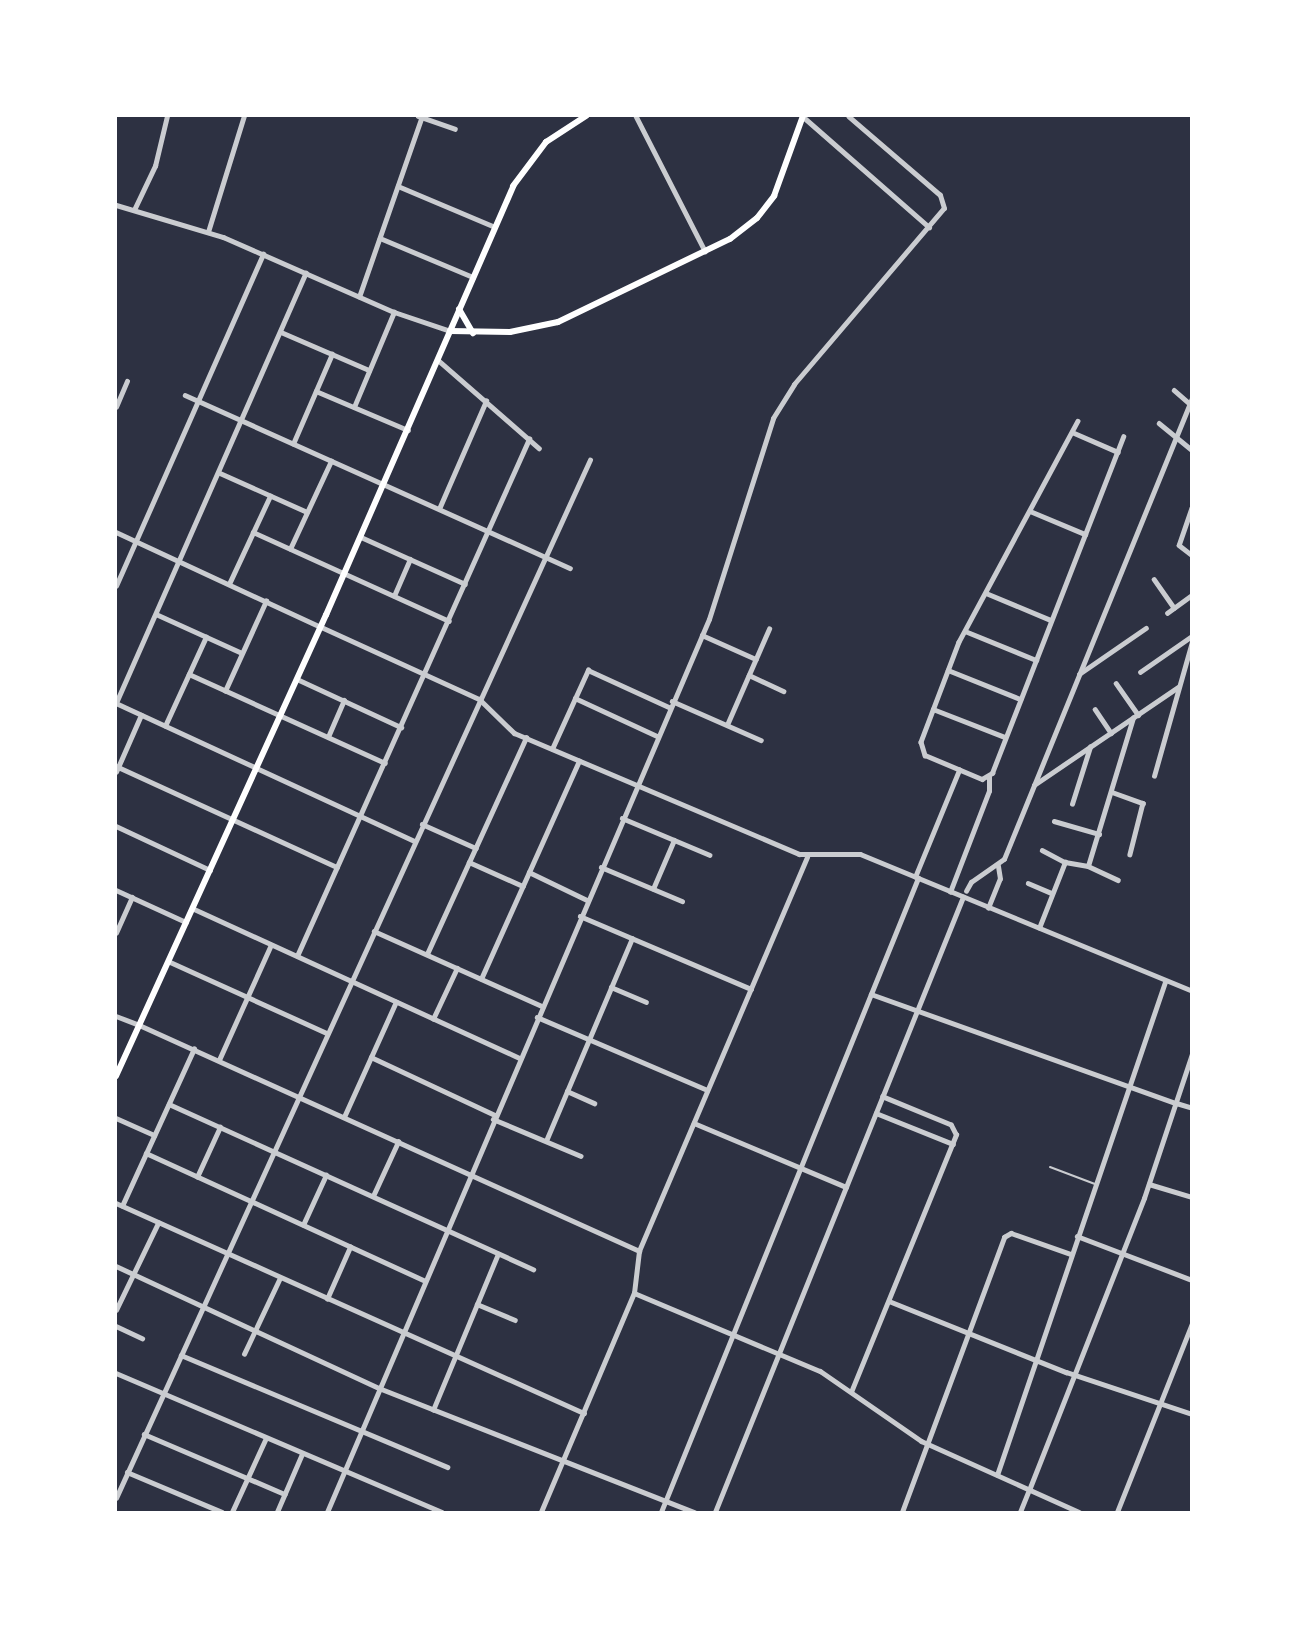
<!DOCTYPE html>
<html>
<head>
<meta charset="utf-8">
<style>
  body { margin:0 }
  #map { position:relative; width:1307px; height:1628px; overflow:hidden; background:#2d3142; font-family:"Varela Round",sans-serif }
  div>[style] { position:absolute }
  .service>* { height:2px; margin:-1px; padding:0 1px; transform-origin:1px; border-radius:1px; background:#caccd0 }
  .minor>* { height:4.5px; margin:-2.25px; padding:0 2.25px; transform-origin:2.25px; border-radius:2.25px; background:#caccd0 }
  .tertiary>* { height:5px; margin:-2.5px; padding:0 2.5px; transform-origin:2.5px; border-radius:2.5px; background:#caccd0 }
  .secondary>* { height:6px; margin:-3px; padding:0 3px; transform-origin:3px; border-radius:3px; background:#fff }
  span { translate:-50% -50%; white-space:nowrap; text-align:center; line-height:1.15; -webkit-text-stroke:6px #fff; paint-order:stroke }
  .frame { position:absolute; inset:0; border:117px solid #fff; pointer-events:none }
</style>
</head>
<body>
<div id="map">
  <div class="service">
    <i style="left:1050px;top:1167px;width:48px;rotate:20.7deg"></i>
  </div>
  <div class="minor">
    <i style="left:418px;top:116px;width:39px;rotate:19deg"></i>
    <i style="left:636px;top:116px;width:152px;rotate:62.9deg"></i>
    <i style="left:398px;top:186px;width:105px;rotate:22.9deg"></i>
    <i style="left:134px;top:210px;width:49px;rotate:-64.5deg"></i>
    <i style="left:155px;top:166px;width:51px;rotate:-76.5deg"></i>
    <i style="left:208px;top:232px;width:121px;rotate:-72.8deg"></i>
    <i style="left:380px;top:238px;width:101px;rotate:22.8deg"></i>
    <i style="left:359px;top:297px;width:192px;rotate:-70.8deg"></i>
    <i style="left:281px;top:332px;width:96px;rotate:23.4deg"></i>
    <i style="left:438px;top:360px;width:134px;rotate:41.1deg"></i>
    <i style="left:1174px;top:390px;width:20px;rotate:41deg"></i>
    <i style="left:316px;top:391px;width:100px;rotate:23deg"></i>
    <i style="left:185px;top:395px;width:422px;rotate:24.2deg"></i>
    <i style="left:116px;top:407px;width:28px;rotate:-67deg"></i>
    <i style="left:354px;top:407px;width:103px;rotate:-67.2deg"></i>
    <i style="left:1078px;top:421px;width:251px;rotate:118.3deg"></i>
    <i style="left:959px;top:642px;width:107px;rotate:110.8deg"></i>
    <i style="left:921px;top:742px;width:14px;rotate:73deg"></i>
    <i style="left:925px;top:755px;width:62px;rotate:22.8deg"></i>
    <i style="left:982px;top:779px;width:12px;rotate:-31deg"></i>
    <i style="left:992px;top:773px;width:361px;rotate:-68.7deg"></i>
    <i style="left:1159px;top:423px;width:43px;rotate:39.3deg"></i>
    <i style="left:1072px;top:432px;width:50px;rotate:23.5deg"></i>
    <i style="left:293px;top:444px;width:98px;rotate:-66.6deg"></i>
    <i style="left:220px;top:473px;width:95px;rotate:24.1deg"></i>
    <i style="left:1192px;top:508px;width:39px;rotate:109deg"></i>
    <i style="left:1179px;top:545px;width:16px;rotate:38deg"></i>
    <i style="left:439px;top:509px;width:118px;rotate:-66.5deg"></i>
    <i style="left:1030px;top:511px;width:60px;rotate:22.7deg"></i>
    <i style="left:116px;top:532px;width:226px;rotate:24.9deg"></i>
    <i style="left:253px;top:532px;width:215px;rotate:24.4deg"></i>
    <i style="left:361px;top:537px;width:114px;rotate:24.3deg"></i>
    <i style="left:290px;top:549px;width:97px;rotate:-65deg"></i>
    <i style="left:1154px;top:579px;width:35px;rotate:55deg"></i>
    <i style="left:229px;top:584px;width:97px;rotate:-65deg"></i>
    <i style="left:116px;top:586px;width:363px;rotate:-66.1deg"></i>
    <i style="left:986px;top:593px;width:70px;rotate:22.6deg"></i>
    <i style="left:394px;top:596px;width:40px;rotate:-66.6deg"></i>
    <i style="left:1167px;top:613px;width:31px;rotate:-36deg"></i>
    <i style="left:156px;top:614px;width:94px;rotate:24.4deg"></i>
    <i style="left:965px;top:631px;width:77px;rotate:22.2deg"></i>
    <i style="left:702px;top:635px;width:59px;rotate:24deg"></i>
    <i style="left:948px;top:670px;width:78px;rotate:21.9deg"></i>
    <i style="left:1140px;top:672px;width:63px;rotate:-34.7deg"></i>
    <i style="left:189px;top:674px;width:215px;rotate:24.4deg"></i>
    <i style="left:1079px;top:674px;width:81px;rotate:-34.5deg"></i>
    <i style="left:749px;top:675px;width:38px;rotate:25deg"></i>
    <i style="left:297px;top:679px;width:115px;rotate:24.8deg"></i>
    <i style="left:1116px;top:683px;width:39px;rotate:55deg"></i>
    <i style="left:225px;top:691px;width:99px;rotate:-65.5deg"></i>
    <i style="left:575px;top:698px;width:90px;rotate:24.9deg"></i>
    <i style="left:672px;top:701px;width:97px;rotate:23.7deg"></i>
    <i style="left:116px;top:703px;width:470px;rotate:-66.2deg"></i>
    <i style="left:116px;top:703px;width:329px;rotate:24.8deg"></i>
    <i style="left:933px;top:709px;width:77px;rotate:21.3deg"></i>
    <i style="left:1095px;top:709px;width:29px;rotate:56deg"></i>
    <i style="left:727px;top:725px;width:105px;rotate:-66.4deg"></i>
    <i style="left:165px;top:726px;width:98px;rotate:-65.3deg"></i>
    <i style="left:328px;top:737px;width:40px;rotate:-66.6deg"></i>
    <i style="left:552px;top:749px;width:87px;rotate:-65.5deg"></i>
    <i style="left:588px;top:670px;width:89px;rotate:24.6deg"></i>
    <i style="left:116px;top:766px;width:243px;rotate:24.6deg"></i>
    <i style="left:116px;top:772px;width:62px;rotate:-66.3deg"></i>
    <i style="left:1154px;top:776px;width:139px;rotate:-74.2deg"></i>
    <i style="left:1034px;top:785px;width:174px;rotate:-34.2deg"></i>
    <i style="left:1112px;top:792px;width:33px;rotate:20deg"></i>
    <i style="left:1143px;top:803px;width:53px;rotate:104.3deg"></i>
    <i style="left:1072px;top:804px;width:60px;rotate:-72.5deg"></i>
    <i style="left:622px;top:818px;width:95px;rotate:22.8deg"></i>
    <i style="left:1054px;top:821px;width:47px;rotate:16.1deg"></i>
    <i style="left:422px;top:824px;width:59px;rotate:24deg"></i>
    <i style="left:116px;top:826px;width:104px;rotate:25.1deg"></i>
    <i style="left:1042px;top:850px;width:26px;rotate:28deg"></i>
    <i style="left:469px;top:862px;width:59px;rotate:24deg"></i>
    <i style="left:1065px;top:862px;width:23px;rotate:10deg"></i>
    <i style="left:1088px;top:866px;width:33px;rotate:25deg"></i>
    <i style="left:1088px;top:866px;width:155px;rotate:-73.1deg"></i>
    <i style="left:601px;top:867px;width:88px;rotate:22.8deg"></i>
    <i style="left:529px;top:872px;width:64px;rotate:25.8deg"></i>
    <i style="left:915px;top:877px;width:116px;rotate:-67.6deg"></i>
    <i style="left:1028px;top:883px;width:26px;rotate:23deg"></i>
    <i style="left:653px;top:889px;width:53px;rotate:-66.8deg"></i>
    <i style="left:116px;top:890px;width:77px;rotate:24.6deg"></i>
    <i style="left:966px;top:891px;width:10px;rotate:-61deg"></i>
    <i style="left:971px;top:882px;width:40px;rotate:-34.9deg"></i>
    <i style="left:1004px;top:859px;width:498px;rotate:-67.8deg"></i>
    <i style="left:950px;top:892px;width:108px;rotate:-68.9deg"></i>
    <i style="left:989px;top:791px;width:14px;rotate:-90deg"></i>
    <i style="left:192px;top:908px;width:361px;rotate:24.6deg"></i>
    <i style="left:988px;top:908px;width:31px;rotate:-68deg"></i>
    <i style="left:1000px;top:879px;width:13px;rotate:-99deg"></i>
    <i style="left:580px;top:916px;width:186px;rotate:23.1deg"></i>
    <i style="left:1039px;top:928px;width:71px;rotate:-68.5deg"></i>
    <i style="left:374px;top:931px;width:184px;rotate:24.1deg"></i>
    <i style="left:116px;top:933px;width:39px;rotate:-66deg"></i>
    <i style="left:427px;top:954px;width:238px;rotate:-65.4deg"></i>
    <i style="left:297px;top:956px;width:567px;rotate:-65.83deg"></i>
    <i style="left:168px;top:961px;width:175px;rotate:24.4deg"></i>
    <i style="left:481px;top:979px;width:239px;rotate:-65.8deg"></i>
    <i style="left:611px;top:987px;width:38px;rotate:23deg"></i>
    <i style="left:871px;top:994px;width:324px;rotate:19.7deg"></i>
    <i style="left:116px;top:1016px;width:25px;rotate:21deg"></i>
    <i style="left:537px;top:1017px;width:185px;rotate:23.2deg"></i>
    <i style="left:433px;top:1019px;width:56px;rotate:-64.8deg"></i>
    <i style="left:371px;top:1057px;width:137px;rotate:25.1deg"></i>
    <i style="left:219px;top:1060px;width:126px;rotate:-65.7deg"></i>
    <i style="left:567px;top:1091px;width:30px;rotate:24deg"></i>
    <i style="left:169px;top:1104px;width:400px;rotate:24.4deg"></i>
    <i style="left:876px;top:1113px;width:83px;rotate:21.9deg"></i>
    <i style="left:344px;top:1117px;width:126px;rotate:-65.7deg"></i>
    <i style="left:116px;top:1118px;width:42px;rotate:24.1deg"></i>
    <i style="left:493px;top:1119px;width:95px;rotate:22.8deg"></i>
    <i style="left:694px;top:1123px;width:165px;rotate:22.8deg"></i>
    <i style="left:546px;top:1141px;width:220px;rotate:-67deg"></i>
    <i style="left:146px;top:1153px;width:307px;rotate:24.6deg"></i>
    <i style="left:197px;top:1177px;width:55px;rotate:-65.3deg"></i>
    <i style="left:1149px;top:1184px;width:45px;rotate:16.8deg"></i>
    <i style="left:373px;top:1196px;width:60px;rotate:-65.2deg"></i>
    <i style="left:116px;top:1203px;width:513px;rotate:24.17deg"></i>
    <i style="left:122px;top:1206px;width:173px;rotate:-65.4deg"></i>
    <i style="left:303px;top:1225px;width:55px;rotate:-65.3deg"></i>
    <i style="left:1077px;top:1236px;width:123px;rotate:20.9deg"></i>
    <i style="left:639px;top:1251px;width:428px;rotate:-66.9deg"></i>
    <i style="left:116px;top:1266px;width:290px;rotate:24.9deg"></i>
    <i style="left:379px;top:1388px;width:339px;rotate:21.5deg"></i>
    <i style="left:327px;top:1299px;width:57px;rotate:-66.1deg"></i>
    <i style="left:889px;top:1301px;width:191px;rotate:21.9deg"></i>
    <i style="left:1066px;top:1372px;width:133px;rotate:18.4deg"></i>
    <i style="left:477px;top:1304px;width:41px;rotate:22.8deg"></i>
    <i style="left:116px;top:1310px;width:97px;rotate:-64.2deg"></i>
    <i style="left:116px;top:1326px;width:29px;rotate:25deg"></i>
    <i style="left:244px;top:1354px;width:84px;rotate:-64.7deg"></i>
    <i style="left:181px;top:1355px;width:289px;rotate:22.8deg"></i>
    <i style="left:116px;top:1373px;width:354px;rotate:23.1deg"></i>
    <i style="left:851px;top:1392px;width:278px;rotate:-67.8deg"></i>
    <i style="left:956px;top:1135px;width:11px;rotate:-117deg"></i>
    <i style="left:951px;top:1125px;width:74px;rotate:-157.6deg"></i>
    <i style="left:433px;top:1410px;width:169px;rotate:-67.4deg"></i>
    <i style="left:144px;top:1434px;width:153px;rotate:23.1deg"></i>
    <i style="left:127px;top:1472px;width:103px;rotate:22.8deg"></i>
    <i style="left:997px;top:1475px;width:521px;rotate:-71.18deg"></i>
    <i style="left:116px;top:1498px;width:1141px;rotate:-65.46deg"></i>
    <i style="left:232px;top:1512px;width:81px;rotate:-65.3deg"></i>
    <i style="left:277px;top:1512px;width:63px;rotate:-66.7deg"></i>
    <i style="left:541px;top:1512px;width:238px;rotate:-67deg"></i>
    <i style="left:661px;top:1512px;width:684px;rotate:-67.93deg"></i>
    <i style="left:715px;top:1512px;width:663px;rotate:-68.04deg"></i>
    <i style="left:902px;top:1512px;width:293px;rotate:-69.6deg"></i>
    <i style="left:1004px;top:1237px;width:8px;rotate:-30deg"></i>
    <i style="left:1011px;top:1233px;width:64px;rotate:19.3deg"></i>
    <i style="left:1020px;top:1512px;width:24px;rotate:-68deg"></i>
    <i style="left:1117px;top:1512px;width:202px;rotate:-68.3deg"></i>
  </div>
  <div class="tertiary">
    <i style="left:802px;top:116px;width:169px;rotate:41.2deg"></i>
    <i style="left:116px;top:205px;width:112px;rotate:16.7deg"></i>
    <i style="left:223px;top:237px;width:187px;rotate:23.7deg"></i>
    <i style="left:394px;top:312px;width:59px;rotate:18.7deg"></i>
    <i style="left:321px;top:627px;width:174px;rotate:24.5deg"></i>
    <i style="left:479px;top:699px;width:49px;rotate:44.2deg"></i>
    <i style="left:514px;top:733px;width:310px;rotate:23deg"></i>
    <i style="left:799px;top:854px;width:61px"></i>
    <i style="left:860px;top:854px;width:359px;rotate:22.4deg"></i>
    <i style="left:139px;top:1025px;width:549px;rotate:24.32deg"></i>
    <i style="left:639px;top:1251px;width:42px;rotate:96.8deg"></i>
    <i style="left:634px;top:1293px;width:202px;rotate:22.8deg"></i>
    <i style="left:820px;top:1371px;width:123px;rotate:34.7deg"></i>
    <i style="left:921px;top:1441px;width:173px;rotate:24.2deg"></i>
    <i style="left:1176px;top:1103px;width:17px;rotate:17deg"></i>
    <i style="left:1029px;top:1490px;width:314px;rotate:-68.5deg"></i>
    <i style="left:1144px;top:1198px;width:152px;rotate:-71.6deg"></i>
    <i style="left:327px;top:1512px;width:971px;rotate:-66.84deg"></i>
    <i style="left:709px;top:619px;width:211px;rotate:-72.3deg"></i>
    <i style="left:773px;top:418px;width:40px;rotate:-58deg"></i>
    <i style="left:794px;top:384px;width:231px;rotate:-49.6deg"></i>
    <i style="left:944px;top:208px;width:14px;rotate:-107deg"></i>
    <i style="left:940px;top:195px;width:121px;rotate:-139.3deg"></i>
  </div>
  <div class="secondary">
    <i style="left:459px;top:309px;width:28px;rotate:60deg"></i>
    <i style="left:450px;top:331px;width:60px;rotate:1deg"></i>
    <i style="left:510px;top:332px;width:49px;rotate:-11.8deg"></i>
    <i style="left:558px;top:322px;width:191px;rotate:-25.8deg"></i>
    <i style="left:730px;top:239px;width:34px;rotate:-38deg"></i>
    <i style="left:757px;top:218px;width:28px;rotate:-52deg"></i>
    <i style="left:774px;top:196px;width:85px;rotate:-70.1deg"></i>
    <i style="left:116px;top:1076px;width:507px;rotate:-65.51deg"></i>
    <i style="left:326px;top:615px;width:468px;rotate:-66.4deg"></i>
    <i style="left:513px;top:186px;width:55px;rotate:-53.1deg"></i>
    <i style="left:546px;top:142px;width:48px;rotate:-33deg"></i>
  </div>
  <div class="frame"></div>
</div>
</body>
</html>
